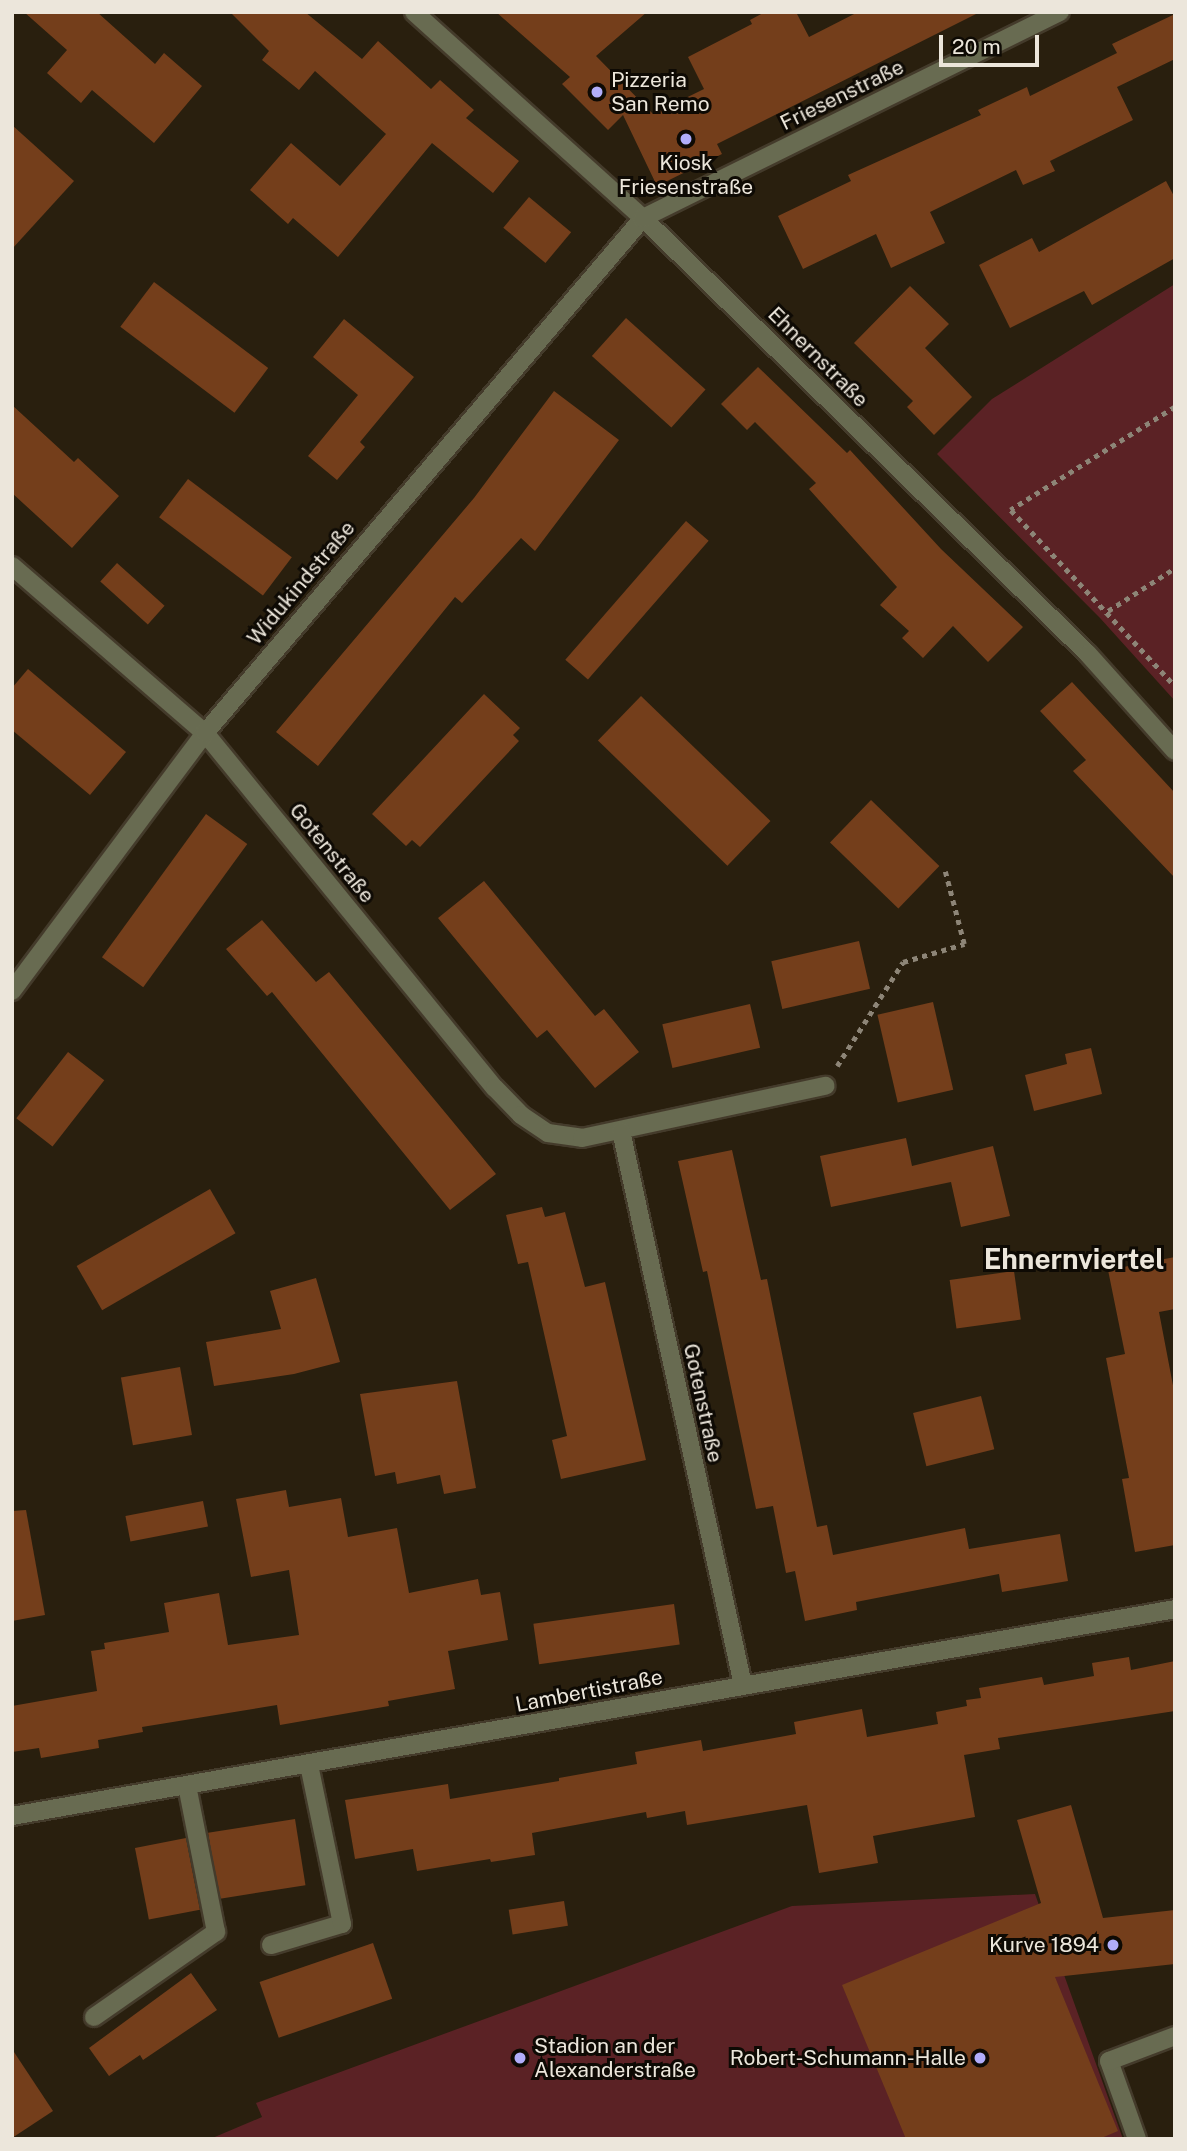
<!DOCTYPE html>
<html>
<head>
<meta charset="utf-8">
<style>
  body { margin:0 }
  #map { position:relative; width:1187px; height:2151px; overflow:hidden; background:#291f0e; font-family:"Public Sans",sans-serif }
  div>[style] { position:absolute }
  .green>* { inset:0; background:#5b2225 }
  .building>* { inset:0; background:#743e1b; transform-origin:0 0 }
  .path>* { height:4.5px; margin-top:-2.25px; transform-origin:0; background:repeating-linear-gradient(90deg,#8d8577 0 5px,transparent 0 10px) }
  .roads { filter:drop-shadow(2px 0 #443b2b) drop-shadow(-2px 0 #443b2b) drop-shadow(0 2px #443b2b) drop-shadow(0 -2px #443b2b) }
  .service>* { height:18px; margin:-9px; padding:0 9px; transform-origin:9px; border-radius:9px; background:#686b51 }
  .minor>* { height:18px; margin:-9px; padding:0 9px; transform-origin:9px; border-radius:9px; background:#686b51 }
  .dots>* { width:19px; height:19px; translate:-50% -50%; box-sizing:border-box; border:4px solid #0e0a04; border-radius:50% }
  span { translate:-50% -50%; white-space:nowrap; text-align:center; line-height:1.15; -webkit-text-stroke:6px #0e0a04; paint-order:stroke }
  .poi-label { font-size:21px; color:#ece6db }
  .left { translate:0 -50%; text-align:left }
  .right { translate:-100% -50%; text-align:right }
  .street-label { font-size:21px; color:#ece6db }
  .district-label { font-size:28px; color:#ece6db; font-weight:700 }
  .frame { position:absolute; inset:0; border:14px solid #ece6db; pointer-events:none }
  .scale { position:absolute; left:939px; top:35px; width:100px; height:32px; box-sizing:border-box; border:4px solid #ece6db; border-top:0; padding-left:9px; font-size:21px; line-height:24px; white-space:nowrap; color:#ece6db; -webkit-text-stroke:5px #0e0a04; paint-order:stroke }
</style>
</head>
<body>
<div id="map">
  <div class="green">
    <i style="clip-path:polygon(1175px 284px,1175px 701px,1100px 618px,937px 454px,992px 399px)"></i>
    <i style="clip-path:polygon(1035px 1894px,1123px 2139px,210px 2139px,262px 2117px,256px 2103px,792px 1906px)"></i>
  </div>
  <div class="building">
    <i style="clip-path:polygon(24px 12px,97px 12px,155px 64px,164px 53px,202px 86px,154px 143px,92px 90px,81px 103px,47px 73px,67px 50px)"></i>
    <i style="clip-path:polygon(230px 12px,305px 12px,362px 59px,378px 41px,431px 89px,440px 80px,474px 110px,466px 118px,519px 161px,493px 193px,432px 143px,338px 257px,293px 218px,288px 224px,250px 190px,291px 143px,340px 186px,386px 134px,315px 71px,299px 90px,262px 60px,269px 51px)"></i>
    <i style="clip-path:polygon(496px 12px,647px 12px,596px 56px,653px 114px,704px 89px,688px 57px,752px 24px,750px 20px,765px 12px,796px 12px,809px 37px,858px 12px,980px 12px,717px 144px,722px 154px,657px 186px,623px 115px,608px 130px,562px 84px,570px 77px)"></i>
    <i style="clip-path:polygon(1175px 14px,1175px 59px,1117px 87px,1133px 120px,1050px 161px,1055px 171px,1023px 185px,1016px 170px,930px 212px,945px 243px,891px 268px,876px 234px,803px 269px,778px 216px,851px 181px,848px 175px,981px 115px,978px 110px,1027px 87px,1030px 96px,1117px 53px,1112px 44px)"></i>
    <i style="clip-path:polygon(12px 125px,74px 181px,12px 249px)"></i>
    <i style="clip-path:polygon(1166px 181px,1175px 198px,1175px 258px,1092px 305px,1084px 291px,1010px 328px,979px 265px,1032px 238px,1039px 252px)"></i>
    <i style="left:529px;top:197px;width:55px;height:40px;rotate:40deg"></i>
    <i style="left:154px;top:282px;width:143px;height:56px;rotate:37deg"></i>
    <i style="clip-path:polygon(910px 286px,949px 324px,925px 348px,972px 397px,934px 435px,907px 407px,913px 401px,854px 343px)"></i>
    <i style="left:626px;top:318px;width:107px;height:51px;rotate:42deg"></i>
    <i style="clip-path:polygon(344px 319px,414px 377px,360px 442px,365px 447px,337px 480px,308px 456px,358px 395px,313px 357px)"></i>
    <i style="clip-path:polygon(758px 367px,847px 453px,850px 450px,941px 549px,1023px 627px,988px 662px,953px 626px,923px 658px,902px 638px,909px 631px,880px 605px,897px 587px,809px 489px,816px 483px,755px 422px,747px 430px,721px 404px)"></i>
    <i style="clip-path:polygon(554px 391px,619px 440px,535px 551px,521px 538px,462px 603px,455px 597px,318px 766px,276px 732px,474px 498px)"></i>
    <i style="clip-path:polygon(12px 405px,74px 462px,78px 458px,119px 496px,72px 548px,12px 493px)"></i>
    <i style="left:188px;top:479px;width:130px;height:48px;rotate:37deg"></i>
    <i style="left:686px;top:521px;width:30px;height:184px;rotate:41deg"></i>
    <i style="left:117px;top:563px;width:64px;height:25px;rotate:42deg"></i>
    <i style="clip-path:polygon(28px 669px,126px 752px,90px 795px,12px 730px,12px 688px)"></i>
    <i style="clip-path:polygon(1072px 682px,1175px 793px,1175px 878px,1073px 771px,1086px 760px,1040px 711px)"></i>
    <i style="clip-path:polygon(484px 694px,520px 728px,513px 735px,519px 741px,420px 847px,412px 840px,406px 846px,372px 814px)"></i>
    <i style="left:641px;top:696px;width:180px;height:62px;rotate:44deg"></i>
    <i style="left:871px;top:800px;width:95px;height:59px;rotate:44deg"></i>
    <i style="left:206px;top:814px;width:51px;height:177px;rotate:36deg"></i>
    <i style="clip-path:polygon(484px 881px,595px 1016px,604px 1009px,639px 1052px,595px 1088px,547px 1030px,537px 1038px,438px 918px)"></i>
    <i style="clip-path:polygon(262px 920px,316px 982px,329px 972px,496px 1174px,450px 1210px,272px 992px,267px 996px,226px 949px)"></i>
    <i style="left:859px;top:941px;width:49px;height:90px;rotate:77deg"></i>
    <i style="left:933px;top:1002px;width:90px;height:57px;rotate:77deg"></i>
    <i style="left:750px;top:1004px;width:45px;height:90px;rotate:77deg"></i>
    <i style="clip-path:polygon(1091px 1048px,1102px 1094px,1034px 1111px,1025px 1075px,1067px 1064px,1065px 1054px)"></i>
    <i style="left:68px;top:1052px;width:46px;height:84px;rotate:38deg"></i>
    <i style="clip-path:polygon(906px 1138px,912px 1166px,993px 1146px,1010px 1216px,961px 1227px,951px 1182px,831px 1207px,820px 1156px)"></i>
    <i style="clip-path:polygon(732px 1150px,761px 1280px,767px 1279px,817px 1527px,827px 1525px,833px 1555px,965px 1528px,969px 1549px,1060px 1534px,1068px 1581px,1002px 1592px,999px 1574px,856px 1602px,857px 1610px,805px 1621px,795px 1571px,786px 1573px,773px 1506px,756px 1509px,707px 1271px,703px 1272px,678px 1161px)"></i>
    <i style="left:210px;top:1189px;width:51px;height:154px;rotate:60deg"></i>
    <i style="clip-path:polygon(542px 1207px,545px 1217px,565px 1212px,585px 1287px,605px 1282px,646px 1460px,561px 1479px,552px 1440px,567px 1436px,528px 1262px,518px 1264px,506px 1215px)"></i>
    <i style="clip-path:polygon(1175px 1257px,1175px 1309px,1159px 1312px,1175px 1396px,1175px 1545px,1135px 1552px,1122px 1479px,1129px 1478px,1106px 1358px,1125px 1354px,1108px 1270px)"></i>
    <i style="left:1014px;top:1271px;width:49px;height:65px;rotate:82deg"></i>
    <i style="clip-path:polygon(316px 1278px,340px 1362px,294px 1374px,214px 1386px,206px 1342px,281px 1329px,270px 1291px)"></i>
    <i style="left:180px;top:1367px;width:69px;height:60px;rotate:80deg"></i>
    <i style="clip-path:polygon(457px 1381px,476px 1488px,444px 1494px,440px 1475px,397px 1484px,395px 1472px,375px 1476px,360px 1394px)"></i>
    <i style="left:981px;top:1396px;width:55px;height:70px;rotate:76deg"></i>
    <i style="clip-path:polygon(286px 1490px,289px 1507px,341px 1498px,348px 1537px,397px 1528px,409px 1593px,478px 1579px,481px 1595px,500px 1592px,508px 1640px,448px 1651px,455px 1689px,388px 1701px,389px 1706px,280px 1725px,277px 1705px,142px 1727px,143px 1732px,98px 1740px,99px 1748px,41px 1758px,39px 1748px,12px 1752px,12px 1706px,97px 1691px,91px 1651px,105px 1649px,104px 1643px,169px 1632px,164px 1603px,219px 1593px,228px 1645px,299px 1635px,289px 1570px,251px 1577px,236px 1499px)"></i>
    <i style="left:203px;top:1501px;width:26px;height:79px;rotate:79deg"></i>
    <i style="clip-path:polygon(26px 1510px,45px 1615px,12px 1621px,12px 1511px)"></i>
    <i style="left:674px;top:1604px;width:41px;height:142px;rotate:82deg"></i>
    <i style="clip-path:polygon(1129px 1657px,1131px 1670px,1175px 1661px,1175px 1711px,998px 1738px,1000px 1749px,964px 1755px,975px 1817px,873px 1836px,878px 1863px,819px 1873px,807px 1805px,687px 1825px,685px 1811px,647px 1818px,646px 1812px,532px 1833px,535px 1855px,491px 1862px,490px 1859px,417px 1871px,413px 1849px,355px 1859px,345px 1800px,448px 1784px,450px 1799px,559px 1781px,559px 1778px,637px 1764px,635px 1752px,701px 1740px,703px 1751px,796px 1734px,794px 1722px,862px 1709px,867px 1737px,938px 1724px,936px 1712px,967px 1706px,966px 1700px,981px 1698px,979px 1688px,1042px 1677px,1044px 1685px,1094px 1676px,1092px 1663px)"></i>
    <i style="clip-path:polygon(1071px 1805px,1103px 1918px,1175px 1910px,1175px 1964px,1055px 1977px,1118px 2131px,1099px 2139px,906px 2139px,842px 1985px,1041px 1903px,1017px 1820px)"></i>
    <i style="left:295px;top:1819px;width:67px;height:88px;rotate:81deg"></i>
    <i style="left:186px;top:1838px;width:73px;height:52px;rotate:79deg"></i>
    <i style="left:564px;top:1901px;width:25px;height:56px;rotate:81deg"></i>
    <i style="left:373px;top:1943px;width:59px;height:120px;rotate:71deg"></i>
    <i style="clip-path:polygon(191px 1973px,217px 2010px,143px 2060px,140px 2055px,109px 2076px,89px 2048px)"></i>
    <i style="clip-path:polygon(12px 2049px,53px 2111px,12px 2138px)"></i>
  </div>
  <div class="path">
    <i style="left:1175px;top:407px;width:194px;rotate:147.9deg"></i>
    <i style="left:1011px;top:510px;width:241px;rotate:47deg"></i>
    <i style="left:1108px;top:611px;width:80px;rotate:-32.7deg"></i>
    <i style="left:837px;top:1066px;width:123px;rotate:-57.6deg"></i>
    <i style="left:903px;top:962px;width:64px;rotate:-16.4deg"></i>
    <i style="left:964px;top:944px;width:75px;rotate:-104.6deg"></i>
  </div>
  <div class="roads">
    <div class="service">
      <i style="left:271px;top:1945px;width:74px;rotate:-16.5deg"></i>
      <i style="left:342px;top:1924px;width:162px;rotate:-101.7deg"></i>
      <i style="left:94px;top:2017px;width:149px;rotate:-34.9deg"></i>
      <i style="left:216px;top:1932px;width:149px;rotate:-101.2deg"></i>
      <i style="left:1137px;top:2139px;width:83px;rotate:-109.7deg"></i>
      <i style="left:1109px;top:2061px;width:71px;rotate:-20.7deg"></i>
    </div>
    <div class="minor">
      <i style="left:414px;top:12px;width:308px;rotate:42deg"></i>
      <i style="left:643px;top:218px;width:623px;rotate:44.41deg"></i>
      <i style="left:1088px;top:654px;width:130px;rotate:48.1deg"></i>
      <i style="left:12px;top:566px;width:255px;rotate:40.9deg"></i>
      <i style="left:205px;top:733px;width:458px;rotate:50.8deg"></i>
      <i style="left:495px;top:1088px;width:37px;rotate:46deg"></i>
      <i style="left:521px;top:1115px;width:32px;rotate:34deg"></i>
      <i style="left:548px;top:1133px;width:34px;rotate:8deg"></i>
      <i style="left:582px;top:1138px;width:249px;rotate:-12.1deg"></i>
      <i style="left:12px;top:991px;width:322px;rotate:-53.2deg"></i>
      <i style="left:205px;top:733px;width:676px;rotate:-49.62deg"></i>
      <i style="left:643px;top:218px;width:465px;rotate:-26.3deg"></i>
      <i style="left:621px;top:1131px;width:567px;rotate:77.58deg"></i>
      <i style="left:12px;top:1816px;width:1181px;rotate:-10.09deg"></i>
    </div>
  </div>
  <div class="dots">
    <i style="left:597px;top:92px;background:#b1adfa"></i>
    <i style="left:686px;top:139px;background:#b1adfa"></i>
    <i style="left:1113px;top:1945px;background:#b1adfa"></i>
    <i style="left:520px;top:2058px;background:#b1adfa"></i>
    <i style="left:980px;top:2058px;background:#b1adfa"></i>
  </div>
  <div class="poi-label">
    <span class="left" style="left:611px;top:92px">Pizzeria<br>San Remo</span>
    <span style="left:686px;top:175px">Kiosk<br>Friesenstraße</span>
    <span class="right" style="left:1099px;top:1945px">Kurve 1894</span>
    <span class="left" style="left:534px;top:2058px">Stadion an der<br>Alexanderstraße</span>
    <span class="right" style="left:966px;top:2058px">Robert-Schumann-Halle</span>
  </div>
  <div class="street-label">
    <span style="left:842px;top:95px;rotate:-26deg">Friesenstraße</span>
    <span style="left:818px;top:357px;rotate:45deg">Ehnernstraße</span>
    <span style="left:301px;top:583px;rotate:-50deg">Widukindstraße</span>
    <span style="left:332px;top:853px;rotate:51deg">Gotenstraße</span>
    <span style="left:703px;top:1403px;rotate:78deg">Gotenstraße</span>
    <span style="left:589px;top:1691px;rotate:-11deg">Lambertistraße</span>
  </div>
  <div class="district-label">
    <span style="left:1074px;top:1259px">Ehnernviertel</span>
  </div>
  <div class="frame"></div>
  <div class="scale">20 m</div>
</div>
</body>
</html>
